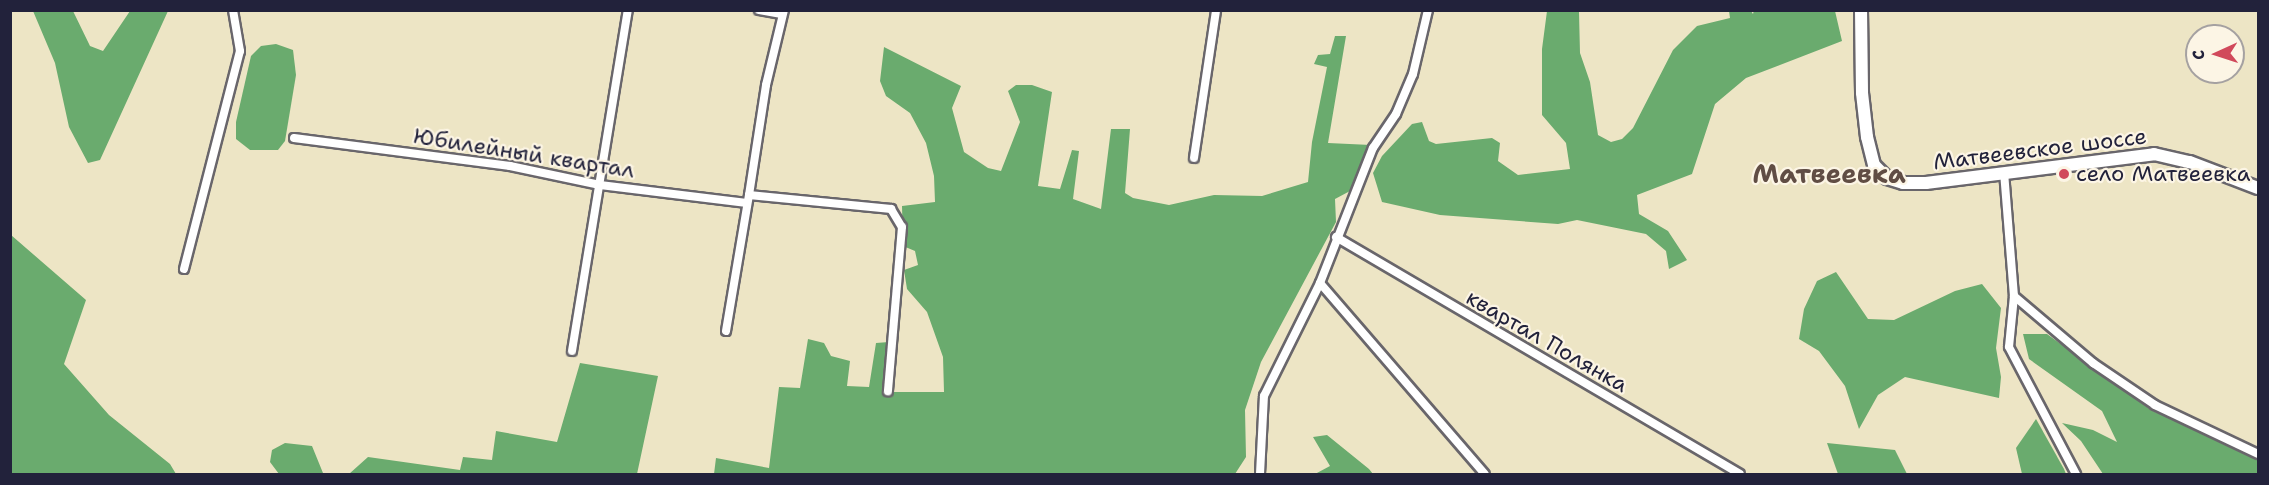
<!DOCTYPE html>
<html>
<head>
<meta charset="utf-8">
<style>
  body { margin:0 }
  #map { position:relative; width:2269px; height:485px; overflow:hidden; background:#ede5c5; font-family:"Shantell Sans",sans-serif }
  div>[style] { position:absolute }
  .forest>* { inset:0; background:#6aab6e }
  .roads { filter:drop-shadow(2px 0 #69666b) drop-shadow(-2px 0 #69666b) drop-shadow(0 2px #69666b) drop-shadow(0 -2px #69666b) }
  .street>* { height:8px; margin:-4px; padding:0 4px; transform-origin:4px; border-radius:4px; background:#fff }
  .secondary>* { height:12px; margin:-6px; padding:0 6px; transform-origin:6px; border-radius:6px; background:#fff }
  .dots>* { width:16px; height:16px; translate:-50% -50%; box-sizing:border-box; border:3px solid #fcf5e5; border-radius:50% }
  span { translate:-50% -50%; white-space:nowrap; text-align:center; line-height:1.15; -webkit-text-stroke:4.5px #fcf5e5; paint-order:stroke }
  .street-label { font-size:22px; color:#22223b }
  .poi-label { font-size:22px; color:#22223b }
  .left { translate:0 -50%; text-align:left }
  .quarter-label { font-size:26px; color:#604d44; font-weight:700 }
  .frame { position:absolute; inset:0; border:12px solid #22223b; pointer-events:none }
  .north { position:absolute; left:2185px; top:24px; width:60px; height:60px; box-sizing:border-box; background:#fcf5e5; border:2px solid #a5a1a1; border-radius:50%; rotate:267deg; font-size:16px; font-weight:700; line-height:24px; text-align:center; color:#22223b }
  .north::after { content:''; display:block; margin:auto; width:21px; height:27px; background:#d1495b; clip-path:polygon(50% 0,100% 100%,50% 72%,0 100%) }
</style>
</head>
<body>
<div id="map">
  <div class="forest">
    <i style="clip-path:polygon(1754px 10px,1835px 11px,1842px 41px,1746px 78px,1715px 104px,1692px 174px,1637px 195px,1639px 214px,1668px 231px,1687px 260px,1669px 269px,1666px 251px,1646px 234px,1577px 220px,1558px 224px,1440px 215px,1382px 202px,1373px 173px,1382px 156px,1412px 124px,1422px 122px,1429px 141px,1436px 144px,1492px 138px,1500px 143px,1498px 161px,1518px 175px,1570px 169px,1566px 143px,1542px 115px,1542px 49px,1547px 11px,1579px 12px,1580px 53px,1590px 82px,1598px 135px,1611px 142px,1622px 139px,1633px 128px,1673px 50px,1697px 26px,1730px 18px,1729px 11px,1751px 11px,1753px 14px)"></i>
    <i style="clip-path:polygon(33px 11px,73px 11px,90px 46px,103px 51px,130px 11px,168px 11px,100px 160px,88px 163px,69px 127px,55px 63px)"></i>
    <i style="clip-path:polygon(1335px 36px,1346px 36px,1328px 143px,1371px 145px,1350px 191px,1335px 199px,1336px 222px,1261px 362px,1245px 410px,1246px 457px,1235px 474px,714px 474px,716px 458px,769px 468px,779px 387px,800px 388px,808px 339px,824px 343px,831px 356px,850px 361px,847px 386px,869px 387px,876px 343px,889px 342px,886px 392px,944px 392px,943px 357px,927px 312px,907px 289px,904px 270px,918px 265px,915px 251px,903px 246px,902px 206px,935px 202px,934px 176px,926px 143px,910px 113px,886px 96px,880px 81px,884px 47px,961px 86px,952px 108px,964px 152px,988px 168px,1001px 171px,1020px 122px,1008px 91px,1016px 85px,1032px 85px,1052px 92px,1038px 186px,1060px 189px,1072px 150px,1079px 151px,1073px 199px,1101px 209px,1111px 129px,1130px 129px,1125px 193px,1133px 198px,1169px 205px,1214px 195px,1262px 196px,1308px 182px,1312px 142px,1327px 67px,1314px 64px,1318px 55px,1330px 54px)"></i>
    <i style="clip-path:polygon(276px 44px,293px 50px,296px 75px,285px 141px,278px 150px,250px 150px,236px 139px,236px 122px,251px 56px,261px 46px)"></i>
    <i style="clip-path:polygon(11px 235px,86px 300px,64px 364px,109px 415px,170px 464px,176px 474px,11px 474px)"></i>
    <i style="clip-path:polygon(1836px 272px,1868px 319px,1894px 320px,1955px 291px,1982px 284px,2001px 308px,1996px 348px,2001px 377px,1999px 398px,1905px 377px,1878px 395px,1859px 429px,1845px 386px,1819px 351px,1799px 339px,1804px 309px,1817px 281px)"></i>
    <i style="clip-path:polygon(2023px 334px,2047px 334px,2151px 410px,2258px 459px,2258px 474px,2103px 474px,2081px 441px,2062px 423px,2093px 430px,2117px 442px,2102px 411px,2029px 359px)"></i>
    <i style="clip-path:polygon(580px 363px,658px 376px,637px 474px,349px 474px,368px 457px,460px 470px,463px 457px,492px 460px,496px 431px,557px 442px)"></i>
    <i style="clip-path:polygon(2036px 419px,2064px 469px,2066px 474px,2022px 474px,2016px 448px)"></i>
    <i style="clip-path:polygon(1327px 435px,1369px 469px,1373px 474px,1315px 474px,1330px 466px,1313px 437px)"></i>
    <i style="clip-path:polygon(285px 443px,312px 446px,323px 473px,331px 474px,279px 474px,270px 462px,272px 450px)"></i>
    <i style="clip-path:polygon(1827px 443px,1895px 450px,1907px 474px,1838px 474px)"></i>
  </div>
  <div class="roads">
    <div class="street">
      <i style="left:759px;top:10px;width:23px;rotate:10deg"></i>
      <i style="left:294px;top:138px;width:218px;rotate:7.4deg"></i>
      <i style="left:510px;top:166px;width:92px;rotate:11.9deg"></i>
      <i style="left:600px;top:185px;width:148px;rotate:7deg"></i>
      <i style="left:1194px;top:158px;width:150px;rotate:-81.5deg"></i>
      <i style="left:2004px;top:172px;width:124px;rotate:85.4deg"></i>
      <i style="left:2014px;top:296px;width:51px;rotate:95.6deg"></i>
      <i style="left:2009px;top:347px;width:144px;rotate:62.2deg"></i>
      <i style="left:749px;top:195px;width:111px;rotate:-81.2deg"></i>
      <i style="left:766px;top:85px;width:77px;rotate:-76.5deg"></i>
      <i style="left:1336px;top:237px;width:468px;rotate:30.4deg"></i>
      <i style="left:184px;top:269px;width:225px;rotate:-75.6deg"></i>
      <i style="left:240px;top:51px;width:42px;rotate:-99.7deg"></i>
      <i style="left:1320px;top:283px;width:252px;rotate:49.2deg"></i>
      <i style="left:2014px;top:296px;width:104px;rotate:40.3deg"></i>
      <i style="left:2093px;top:363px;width:75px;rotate:34.1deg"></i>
      <i style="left:2155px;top:405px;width:114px;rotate:25.4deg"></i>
      <i style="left:726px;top:331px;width:138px;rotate:-80.4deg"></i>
      <i style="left:749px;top:195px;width:143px;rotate:5.6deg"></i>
      <i style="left:891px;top:209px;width:21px;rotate:59deg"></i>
      <i style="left:902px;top:227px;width:165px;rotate:94.9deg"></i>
      <i style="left:572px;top:351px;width:346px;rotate:-80.7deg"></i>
      <i style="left:1260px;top:474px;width:78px;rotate:-87.1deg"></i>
      <i style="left:1264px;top:396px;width:126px;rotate:-63.6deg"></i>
      <i style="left:1320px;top:283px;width:145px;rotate:-68.6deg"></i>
      <i style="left:1373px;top:148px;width:41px;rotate:-55.9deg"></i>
      <i style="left:1396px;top:114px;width:43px;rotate:-67deg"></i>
      <i style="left:1413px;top:74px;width:66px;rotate:-76.8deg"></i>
    </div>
    <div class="secondary">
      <i style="left:1861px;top:10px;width:83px;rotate:89.3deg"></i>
      <i style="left:1862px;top:93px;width:44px;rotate:83.5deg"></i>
      <i style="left:1867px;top:137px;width:29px;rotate:76deg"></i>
      <i style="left:1874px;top:165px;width:18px;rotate:45deg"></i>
      <i style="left:1887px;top:178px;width:17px;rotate:17deg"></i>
      <i style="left:1903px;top:183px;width:23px"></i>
      <i style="left:1926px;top:183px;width:230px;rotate:-7.2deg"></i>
      <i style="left:2154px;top:154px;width:37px;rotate:13deg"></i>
      <i style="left:2190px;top:162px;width:73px;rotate:20.9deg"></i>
    </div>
  </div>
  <div class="dots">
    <i style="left:2064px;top:174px;background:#d1495b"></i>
  </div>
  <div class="street-label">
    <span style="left:2040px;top:149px;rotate:-7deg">Матвеевское шоссе</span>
    <span style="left:524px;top:153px;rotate:9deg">Юбилейный квартал</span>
    <span style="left:1547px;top:341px;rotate:30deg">квартал Полянка</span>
  </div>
  <div class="poi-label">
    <span class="left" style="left:2076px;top:174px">село Матвеевка</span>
  </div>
  <div class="quarter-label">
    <span style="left:1829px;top:174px">Матвеевка</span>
  </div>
  <div class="frame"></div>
  <div class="north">С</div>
</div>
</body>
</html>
